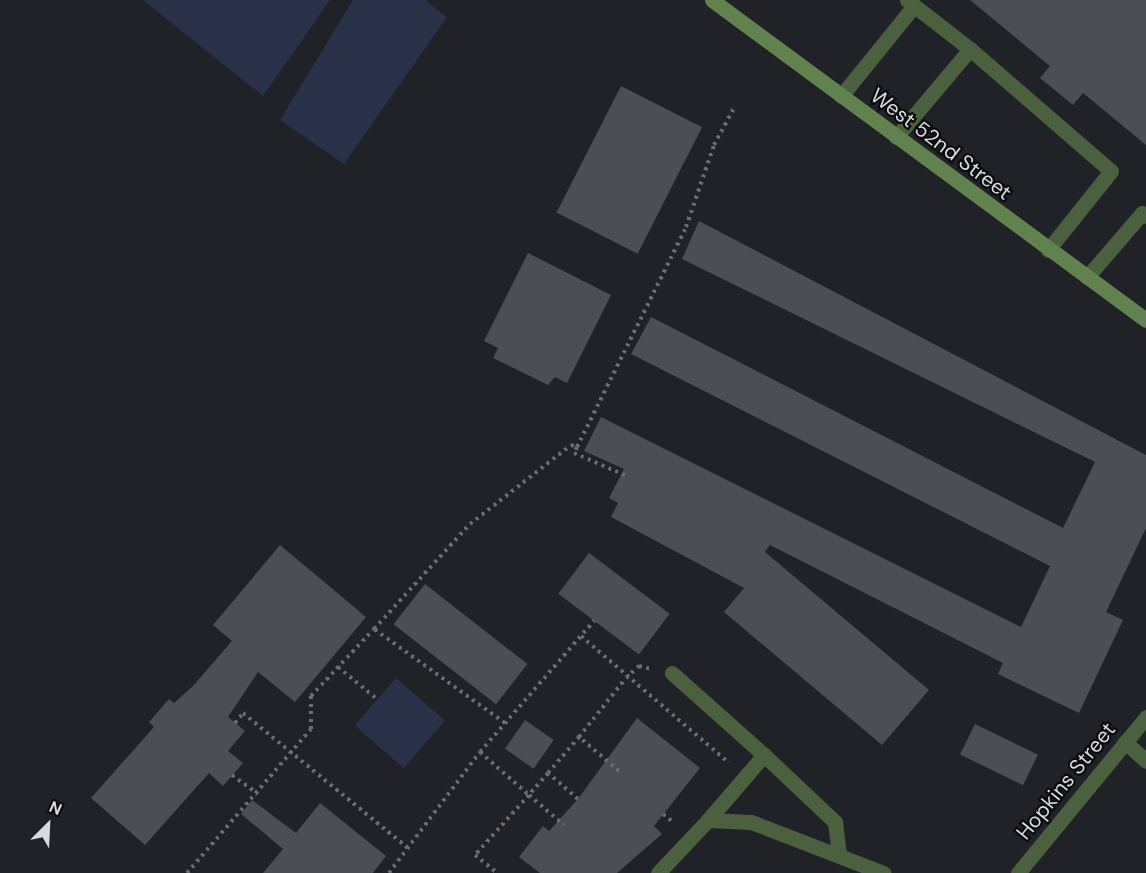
<!DOCTYPE html>
<html>
<head>
<meta charset="utf-8">
<style>
  body { margin:0 }
  #map { position:relative; width:1146px; height:873px; overflow:hidden; background:#202227; font-family:"DM Sans",sans-serif }
  div>[style] { position:absolute }
  .green>* { inset:0; background:#283148; transform-origin:0 0 }
  .building>* { inset:0; background:#4b4e54; transform-origin:0 0 }
  .path>* { height:4px; margin-top:-2px; transform-origin:0; background:repeating-linear-gradient(90deg,#6b6c70 0 3px,transparent 0 7.5px) }
  .lane>* { height:15px; margin:-7.5px; padding:0 7.5px; transform-origin:7.5px; border-radius:7.5px; background:#4b603f }
  .street>* { height:15px; margin:-7.5px; padding:0 7.5px; transform-origin:7.5px; border-radius:7.5px; background:#4b603f }
  .secondary>* { height:15px; margin:-7.5px; padding:0 7.5px; transform-origin:7.5px; border-radius:7.5px; background:#61824e }
  span { translate:-50% -50%; white-space:nowrap; text-align:center; line-height:1.15; -webkit-text-stroke:4.5px #0b0c0e; paint-order:stroke }
  .street-label { font-size:21px; color:#d9dadd }
  .north { position:absolute; left:18px; top:795px; width:60px; height:60px; -webkit-text-stroke:4px #0b0c0e; paint-order:stroke; rotate:24deg; font-size:16px; font-weight:700; line-height:24px; text-align:center; color:#d9dadd }
  .north::after { content:''; display:block; margin:auto; width:21px; height:27px; background:#d9dadd; clip-path:polygon(50% 0,100% 100%,50% 72%,0 100%) }
</style>
</head>
<body>
<div id="map">
  <div class="green">
    <i style="clip-path:polygon(143px 0,330px 0,263px 96px)"></i>
    <i style="clip-path:polygon(353px 0,425px 0,447px 17px,344px 164px,280px 120px)"></i>
    <i style="left:396px;top:678px;width:65px;height:63px;rotate:41deg"></i>
  </div>
  <div class="building">
    <i style="clip-path:polygon(970px 0,1146px 0,1146px 145px,1083px 93px,1073px 105px,1040px 78px,1050px 66px)"></i>
    <i style="left:621px;top:86px;width:91px;height:142px;rotate:27deg"></i>
    <i style="clip-path:polygon(699px 221px,1146px 455px,1146px 528px,1106px 612px,1123px 620px,1079px 713px,998px 674px,1003px 663px,770px 545px,765px 552px,929px 690px,882px 745px,724px 612px,744px 588px,611px 517px,618px 503px,609px 498px,624px 469px,584px 451px,601px 417px,1021px 627px,1050px 566px,631px 354px,651px 317px,1063px 528px,1095px 462px,682px 259px)"></i>
    <i style="clip-path:polygon(528px 253px,611px 295px,567px 383px,555px 377px,548px 385px,493px 358px,498px 348px,484px 341px)"></i>
    <i style="clip-path:polygon(280px 545px,366px 617px,295px 702px,258px 672px,228px 717px,245px 731px,228px 751px,243px 763px,223px 786px,209px 773px,145px 845px,91px 798px,154px 727px,149px 722px,169px 699px,174px 703px,193px 686px,232px 641px,213px 625px)"></i>
    <i style="left:589px;top:553px;width:101px;height:51px;rotate:37deg"></i>
    <i style="left:425px;top:584px;width:130px;height:51px;rotate:38deg"></i>
    <i style="clip-path:polygon(637px 718px,700px 768px,654px 826px,662px 834px,617px 873px,540px 873px,519px 857px,543px 826px,549px 831px,578px 799px)"></i>
    <i style="left:525px;top:720px;width:35px;height:35px;rotate:35deg"></i>
    <i style="left:975px;top:724px;width:70px;height:34px;rotate:26deg"></i>
    <i style="clip-path:polygon(252px 800px,296px 833px,320px 803px,386px 856px,373px 873px,263px 873px,283px 849px,241px 814px)"></i>
  </div>
  <div class="path">
    <i style="left:577px;top:447px;width:246px;rotate:-63.6deg"></i>
    <i style="left:686px;top:227px;width:87px;rotate:-71.1deg"></i>
    <i style="left:714px;top:145px;width:44px;rotate:-61.7deg"></i>
    <i style="left:581px;top:636px;width:195px;rotate:40.6deg"></i>
    <i style="left:338px;top:667px;width:52px;rotate:39.5deg"></i>
    <i style="left:235px;top:723px;width:13px;rotate:-51deg"></i>
    <i style="left:243px;top:713px;width:213px;rotate:39.3deg"></i>
    <i style="left:505px;top:723px;width:161px;rotate:-144.3deg"></i>
    <i style="left:374px;top:629px;width:142px;rotate:-47.6deg"></i>
    <i style="left:470px;top:524px;width:128px;rotate:-38deg"></i>
    <i style="left:571px;top:445px;width:6px;rotate:18deg"></i>
    <i style="left:577px;top:447px;width:7px;rotate:117deg"></i>
    <i style="left:574px;top:453px;width:60px;rotate:23.6deg"></i>
    <i style="left:480px;top:752px;width:174px;rotate:-49deg"></i>
    <i style="left:619px;top:771px;width:52px;rotate:-139.6deg"></i>
    <i style="left:579px;top:737px;width:75px;rotate:-51.5deg"></i>
    <i style="left:626px;top:678px;width:18px;rotate:-43deg"></i>
    <i style="left:639px;top:666px;width:12px;rotate:14deg"></i>
    <i style="left:548px;top:773px;width:29px;rotate:131deg"></i>
    <i style="left:529px;top:795px;width:46px;rotate:40.6deg"></i>
    <i style="left:232px;top:775px;width:32px;rotate:36deg"></i>
    <i style="left:578px;top:799px;width:40px;rotate:-139deg"></i>
    <i style="left:548px;top:773px;width:48px;rotate:-49.3deg"></i>
    <i style="left:663px;top:814px;width:14px;rotate:39deg"></i>
    <i style="left:187px;top:873px;width:190px;rotate:-49.3deg"></i>
    <i style="left:311px;top:729px;width:33px;rotate:-90deg"></i>
    <i style="left:311px;top:696px;width:92px;rotate:-46.8deg"></i>
    <i style="left:389px;top:873px;width:151px;rotate:-53.1deg"></i>
    <i style="left:480px;top:752px;width:65px;rotate:41.3deg"></i>
    <i style="left:529px;top:795px;width:81px;rotate:132deg"></i>
    <i style="left:475px;top:855px;width:28px;rotate:39deg"></i>
  </div>
  <div class="lane">
    <i style="left:907px;top:0;width:80px;rotate:37.9deg"></i>
    <i style="left:841px;top:96px;width:116px;rotate:-51deg"></i>
    <i style="left:896px;top:137px;width:115px;rotate:-49.9deg"></i>
    <i style="left:970px;top:49px;width:186px;rotate:40.9deg"></i>
    <i style="left:1111px;top:171px;width:101px;rotate:128.6deg"></i>
    <i style="left:1087px;top:277px;width:84px;rotate:-49.3deg"></i>
    <i style="left:1142px;top:213px;width:5px;rotate:37deg"></i>
    <i style="left:672px;top:673px;width:123px;rotate:41.7deg"></i>
    <i style="left:708px;top:820px;width:86px;rotate:-49.3deg"></i>
    <i style="left:764px;top:755px;width:98px;rotate:43.3deg"></i>
    <i style="left:835px;top:822px;width:34px;rotate:83deg"></i>
    <i style="left:658px;top:873px;width:73px;rotate:-46.7deg"></i>
    <i style="left:708px;top:820px;width:43px;rotate:2.7deg"></i>
    <i style="left:751px;top:822px;width:142px;rotate:21.1deg"></i>
  </div>
  <div class="street">
    <i style="left:1125px;top:742px;width:28px;rotate:42deg"></i>
    <i style="left:1018px;top:873px;width:202px;rotate:-50.6deg"></i>
  </div>
  <div class="secondary">
    <i style="left:712px;top:0;width:539px;rotate:36.4deg"></i>
  </div>
  <div class="street-label">
    <span style="left:941px;top:144px;rotate:37deg">West 52nd Street</span>
    <span style="left:1066px;top:781px;rotate:-51deg">Hopkins Street</span>
  </div>
  <div class="north">N</div>
</div>
</body>
</html>
